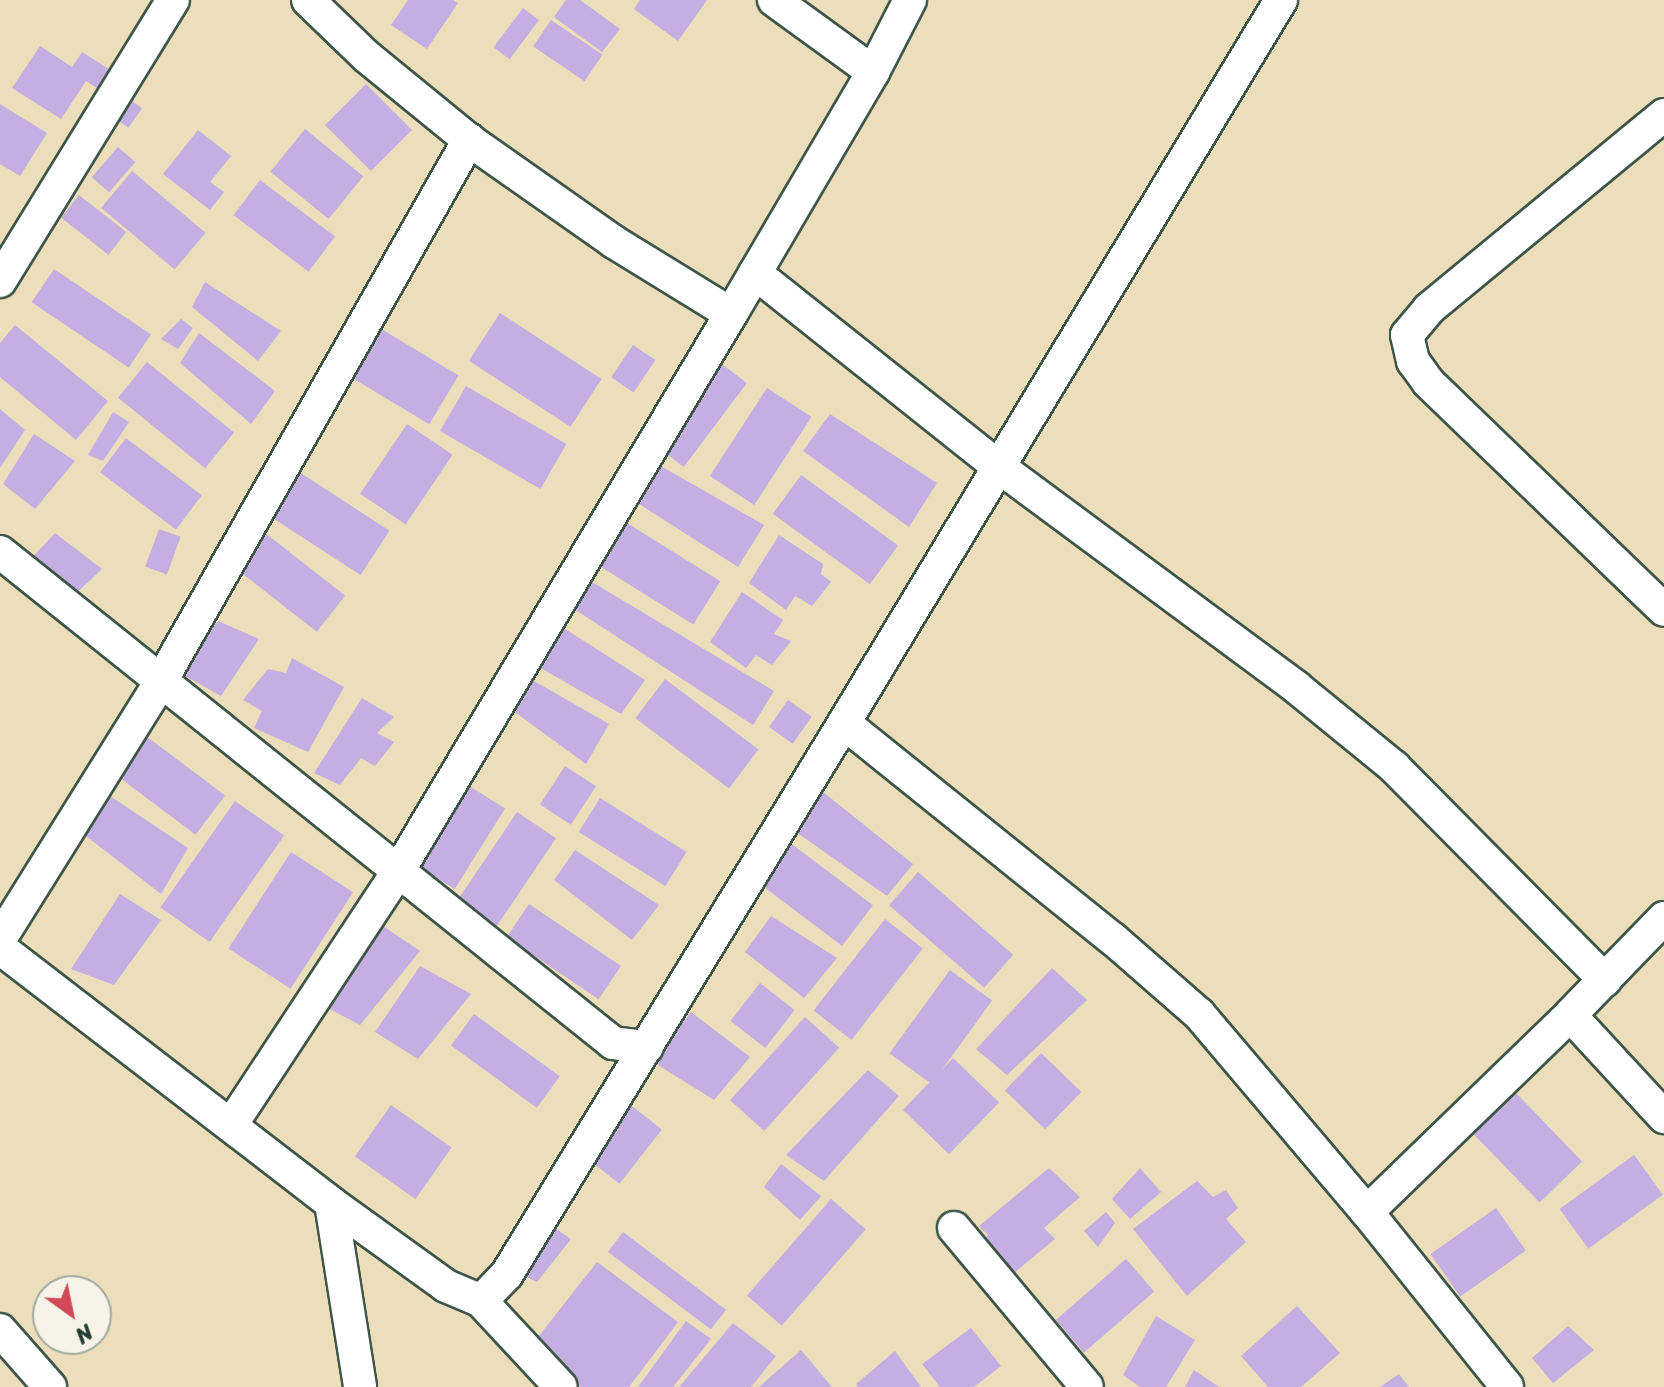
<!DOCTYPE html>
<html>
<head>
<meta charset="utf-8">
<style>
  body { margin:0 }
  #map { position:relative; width:1664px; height:1387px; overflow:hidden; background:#ecdebb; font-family:Sriracha,sans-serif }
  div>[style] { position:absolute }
  .building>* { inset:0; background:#c4aee2; transform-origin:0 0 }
  .roads { filter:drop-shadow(2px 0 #3e5548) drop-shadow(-2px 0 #3e5548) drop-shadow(0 2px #3e5548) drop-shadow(0 -2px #3e5548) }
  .street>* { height:32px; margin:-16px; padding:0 16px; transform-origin:16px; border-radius:16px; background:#fff }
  span { translate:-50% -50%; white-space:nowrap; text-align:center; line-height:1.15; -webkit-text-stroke:6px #f7f3e8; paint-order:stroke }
  .north { position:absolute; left:32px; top:1275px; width:80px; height:80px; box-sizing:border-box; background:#f7f3e8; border:2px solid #a1aaa0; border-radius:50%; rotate:147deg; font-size:22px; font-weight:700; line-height:32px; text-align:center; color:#1f3d34 }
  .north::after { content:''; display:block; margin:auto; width:28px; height:36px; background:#d1495b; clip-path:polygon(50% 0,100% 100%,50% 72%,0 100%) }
</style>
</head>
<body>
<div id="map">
  <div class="building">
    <i style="clip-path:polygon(408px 0,453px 0,458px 3px,427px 49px,391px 25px)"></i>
    <i style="clip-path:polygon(566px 0,580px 0,620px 29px,602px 52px,554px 17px)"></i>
    <i style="clip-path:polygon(640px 0,707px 0,678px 41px,634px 9px)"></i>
    <i style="left:523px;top:8px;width:20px;height:49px;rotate:37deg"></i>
    <i style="left:551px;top:20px;width:62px;height:32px;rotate:34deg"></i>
    <i style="clip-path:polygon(40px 46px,72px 67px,82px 52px,109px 69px,97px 88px,86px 81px,61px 119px,12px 88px)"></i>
    <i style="left:366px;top:84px;width:65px;height:58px;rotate:45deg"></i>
    <i style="left:129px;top:99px;width:16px;height:24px;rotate:35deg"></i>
    <i style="clip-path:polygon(0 104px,47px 133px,20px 176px,0 164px)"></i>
    <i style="left:305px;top:129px;width:75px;height:55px;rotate:39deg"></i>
    <i style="clip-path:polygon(198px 130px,231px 156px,210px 182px,224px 192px,210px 210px,163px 174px)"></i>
    <i style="left:118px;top:147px;width:23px;height:40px;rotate:41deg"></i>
    <i style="left:132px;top:171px;width:96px;height:48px;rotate:40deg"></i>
    <i style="left:260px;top:180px;width:94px;height:44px;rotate:37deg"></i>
    <i style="left:79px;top:195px;width:60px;height:29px;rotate:38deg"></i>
    <i style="left:54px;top:269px;width:117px;height:40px;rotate:34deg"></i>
    <i style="clip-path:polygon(205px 282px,281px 331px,258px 361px,192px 307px)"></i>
    <i style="left:500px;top:313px;width:121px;height:57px;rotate:33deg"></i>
    <i style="clip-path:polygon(181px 319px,193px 328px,178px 349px,161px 339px)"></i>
    <i style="clip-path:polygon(15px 325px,108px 401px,76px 440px,0 377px,0 343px)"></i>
    <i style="left:378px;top:327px;width:94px;height:57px;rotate:31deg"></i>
    <i style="clip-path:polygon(199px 333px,275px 391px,251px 424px,180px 363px)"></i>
    <i style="left:633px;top:345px;width:27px;height:39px;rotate:34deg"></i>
    <i style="left:147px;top:362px;width:112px;height:46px;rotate:39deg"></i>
    <i style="left:719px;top:362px;width:35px;height:105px;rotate:37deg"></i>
    <i style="left:466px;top:386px;width:116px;height:52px;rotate:30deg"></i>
    <i style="left:767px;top:388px;width:53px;height:105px;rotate:33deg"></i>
    <i style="clip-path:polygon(0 409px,25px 430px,0 468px)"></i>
    <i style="clip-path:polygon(113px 412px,129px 422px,103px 461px,88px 455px)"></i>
    <i style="clip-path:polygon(830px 414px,937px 483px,909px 527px,803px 451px)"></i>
    <i style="left:407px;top:424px;width:55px;height:84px;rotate:34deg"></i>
    <i style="clip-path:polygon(34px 434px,75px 461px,35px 509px,3px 484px)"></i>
    <i style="left:126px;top:438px;width:95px;height:43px;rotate:37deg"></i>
    <i style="clip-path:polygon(659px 465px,764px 525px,738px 567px,639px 504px)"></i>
    <i style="left:293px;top:468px;width:115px;height:53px;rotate:33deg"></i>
    <i style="left:801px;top:475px;width:120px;height:48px;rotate:36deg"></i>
    <i style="left:627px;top:523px;width:110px;height:51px;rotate:32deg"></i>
    <i style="left:159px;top:529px;width:23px;height:40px;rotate:20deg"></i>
    <i style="left:260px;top:529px;width:108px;height:46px;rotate:38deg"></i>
    <i style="clip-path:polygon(55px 533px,102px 569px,71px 598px,29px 561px)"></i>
    <i style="clip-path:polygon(779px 535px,823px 564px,821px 574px,831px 582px,812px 606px,795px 596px,786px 610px,749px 583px)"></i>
    <i style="clip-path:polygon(587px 579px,774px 691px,753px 725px,571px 607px)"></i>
    <i style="clip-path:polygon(742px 592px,783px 620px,774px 634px,791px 641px,772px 665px,756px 655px,746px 668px,710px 642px)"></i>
    <i style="clip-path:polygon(218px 621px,259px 639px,221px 696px,180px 673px)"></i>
    <i style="clip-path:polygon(559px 625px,645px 680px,621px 714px,537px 666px)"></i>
    <i style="clip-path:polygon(292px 658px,344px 687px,308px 752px,254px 728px,262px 711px,243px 700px,268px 669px,286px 673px)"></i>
    <i style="clip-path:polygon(529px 678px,609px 724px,586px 764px,512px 710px)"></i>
    <i style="left:665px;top:679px;width:117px;height:49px;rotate:37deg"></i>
    <i style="clip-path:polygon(362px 698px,394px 717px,377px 733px,394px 742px,375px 766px,361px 758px,340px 785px,314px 773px)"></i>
    <i style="left:788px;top:700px;width:29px;height:33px;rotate:35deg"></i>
    <i style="left:142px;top:733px;width:104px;height:49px;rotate:37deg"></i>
    <i style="left:565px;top:766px;width:37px;height:46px;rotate:33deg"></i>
    <i style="left:466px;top:784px;width:46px;height:95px;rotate:32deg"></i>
    <i style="clip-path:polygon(104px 792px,188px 848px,161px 894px,77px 829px)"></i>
    <i style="clip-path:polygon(823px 792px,913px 864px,887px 896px,796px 832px)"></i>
    <i style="left:600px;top:798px;width:102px;height:40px;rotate:32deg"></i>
    <i style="left:235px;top:801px;width:60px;height:130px;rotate:35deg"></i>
    <i style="left:517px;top:812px;width:47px;height:112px;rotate:34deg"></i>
    <i style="left:789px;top:842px;width:105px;height:51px;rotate:37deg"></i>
    <i style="clip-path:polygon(575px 850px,659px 905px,632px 940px,554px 880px)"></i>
    <i style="left:291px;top:852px;width:74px;height:115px;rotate:33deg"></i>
    <i style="left:918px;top:872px;width:126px;height:44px;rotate:41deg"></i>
    <i style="clip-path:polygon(120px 894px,161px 920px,114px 985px,71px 969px)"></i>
    <i style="left:529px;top:904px;width:111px;height:40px;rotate:34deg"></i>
    <i style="clip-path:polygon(771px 916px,837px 958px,804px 998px,745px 952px)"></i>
    <i style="left:885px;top:919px;width:48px;height:116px;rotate:38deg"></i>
    <i style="clip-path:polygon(377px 922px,420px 951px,360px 1025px,322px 1005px)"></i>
    <i style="clip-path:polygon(420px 966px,471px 994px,418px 1059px,375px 1032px)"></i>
    <i style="clip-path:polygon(1052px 968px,1087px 1000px,1007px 1075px,976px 1049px)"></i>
    <i style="left:950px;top:970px;width:52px;height:103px;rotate:36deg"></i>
    <i style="left:760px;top:983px;width:44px;height:48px;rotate:38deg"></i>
    <i style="clip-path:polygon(691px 1012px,750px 1057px,714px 1100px,653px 1062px)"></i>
    <i style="left:474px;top:1014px;width:106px;height:39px;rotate:36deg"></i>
    <i style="left:805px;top:1017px;width:46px;height:112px;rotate:42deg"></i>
    <i style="left:1041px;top:1053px;width:56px;height:52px;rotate:44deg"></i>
    <i style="left:953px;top:1058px;width:64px;height:72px;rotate:44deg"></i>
    <i style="clip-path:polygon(868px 1070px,899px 1096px,824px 1181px,786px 1155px)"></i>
    <i style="left:1514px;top:1091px;width:98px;height:59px;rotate:46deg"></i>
    <i style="left:628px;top:1103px;width:43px;height:69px;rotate:38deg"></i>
    <i style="left:391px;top:1105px;width:74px;height:63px;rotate:35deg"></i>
    <i style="left:1634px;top:1155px;width:49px;height:92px;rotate:54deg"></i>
    <i style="clip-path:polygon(781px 1164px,821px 1196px,800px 1220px,764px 1187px)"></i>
    <i style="clip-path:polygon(1049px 1168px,1080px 1197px,1044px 1228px,1055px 1239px,1008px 1278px,981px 1243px,988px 1235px,979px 1226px)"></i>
    <i style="clip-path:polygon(1140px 1168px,1161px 1192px,1130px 1219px,1112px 1199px)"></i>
    <i style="clip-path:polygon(1197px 1181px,1213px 1197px,1226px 1190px,1238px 1208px,1226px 1219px,1246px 1242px,1187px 1296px,1133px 1229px)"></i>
    <i style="left:831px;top:1199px;width:46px;height:128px;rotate:41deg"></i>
    <i style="left:1496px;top:1208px;width:52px;height:80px;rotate:55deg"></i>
    <i style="clip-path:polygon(1106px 1212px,1115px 1223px,1098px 1247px,1084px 1231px)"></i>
    <i style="clip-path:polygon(550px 1225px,571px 1239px,537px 1282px,518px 1273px)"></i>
    <i style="left:623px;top:1232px;width:129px;height:25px;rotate:37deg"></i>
    <i style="left:1126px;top:1259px;width:43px;height:93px;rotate:49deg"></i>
    <i style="clip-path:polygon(597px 1262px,678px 1322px,629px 1387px,581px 1387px,531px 1346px)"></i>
    <i style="clip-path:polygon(1297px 1306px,1340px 1353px,1301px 1387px,1268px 1387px,1241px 1356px)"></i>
    <i style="clip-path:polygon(1156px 1316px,1195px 1340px,1166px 1387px,1140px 1387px,1123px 1375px)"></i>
    <i style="clip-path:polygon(686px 1321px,711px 1339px,673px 1387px,638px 1387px)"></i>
    <i style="clip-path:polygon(733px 1323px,776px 1356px,751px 1387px,679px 1387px)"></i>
    <i style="clip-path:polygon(1568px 1326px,1594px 1350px,1553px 1383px,1532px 1358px)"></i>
    <i style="clip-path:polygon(971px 1328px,1001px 1366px,974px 1387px,940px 1387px,922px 1364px)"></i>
    <i style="clip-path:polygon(801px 1350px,832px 1387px,759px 1387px)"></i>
    <i style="clip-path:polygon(895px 1351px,921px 1387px,858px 1387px,856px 1384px)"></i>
    <i style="clip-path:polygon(1194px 1370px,1219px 1387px,1185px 1387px)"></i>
    <i style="clip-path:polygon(1399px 1374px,1409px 1387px,1380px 1387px)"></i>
  </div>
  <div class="roads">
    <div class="street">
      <i style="left:308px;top:0;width:81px;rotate:44deg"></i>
      <i style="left:366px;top:56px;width:133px;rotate:39.2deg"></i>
      <i style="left:469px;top:140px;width:177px;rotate:35.1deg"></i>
      <i style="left:614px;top:242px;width:137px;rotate:31.6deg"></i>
      <i style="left:774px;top:0;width:122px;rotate:36deg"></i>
      <i style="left:1664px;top:115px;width:305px;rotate:140.5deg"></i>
      <i style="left:1429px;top:309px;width:34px;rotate:130deg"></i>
      <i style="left:1407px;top:335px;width:27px;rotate:77deg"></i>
      <i style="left:1413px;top:361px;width:26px;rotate:54deg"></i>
      <i style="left:1428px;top:382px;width:328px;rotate:44deg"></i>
      <i style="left:755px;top:273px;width:312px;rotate:38.5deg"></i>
      <i style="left:999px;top:467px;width:370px;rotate:36.5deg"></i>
      <i style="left:1296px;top:687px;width:127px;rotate:39.2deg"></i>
      <i style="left:1394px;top:767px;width:300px;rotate:45.3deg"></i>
      <i style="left:0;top:281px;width:330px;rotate:-58.4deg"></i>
      <i style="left:0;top:552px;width:785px;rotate:38.69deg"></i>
      <i style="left:613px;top:1043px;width:34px;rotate:7deg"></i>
      <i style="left:844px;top:723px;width:845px;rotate:-58.85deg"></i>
      <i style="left:0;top:939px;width:304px;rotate:-58deg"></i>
      <i style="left:161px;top:681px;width:623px;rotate:-60.35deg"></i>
      <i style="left:0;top:948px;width:418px;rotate:37.6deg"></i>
      <i style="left:331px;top:1203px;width:142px;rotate:35.8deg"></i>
      <i style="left:446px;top:1286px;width:38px;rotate:23deg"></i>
      <i style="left:481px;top:1301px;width:37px;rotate:-46deg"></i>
      <i style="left:507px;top:1274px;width:646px;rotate:-58.55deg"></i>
      <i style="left:844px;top:723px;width:345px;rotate:38.8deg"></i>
      <i style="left:1113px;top:939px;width:114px;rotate:41.1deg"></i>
      <i style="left:1199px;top:1014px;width:260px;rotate:49.7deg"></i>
      <i style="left:1367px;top:1212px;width:283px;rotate:-44.1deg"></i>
      <i style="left:1570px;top:1015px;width:135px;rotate:-45.9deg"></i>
      <i style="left:1570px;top:1015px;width:139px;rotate:47.3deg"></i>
      <i style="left:231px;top:1125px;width:305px;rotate:-56.6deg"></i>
      <i style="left:399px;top:870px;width:648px;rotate:-59.16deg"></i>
      <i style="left:731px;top:314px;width:281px;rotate:-59.6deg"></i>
      <i style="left:873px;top:72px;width:81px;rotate:-62.8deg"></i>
      <i style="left:331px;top:1203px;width:186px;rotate:81deg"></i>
      <i style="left:1367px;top:1212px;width:224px;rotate:51.3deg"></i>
      <i style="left:954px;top:1228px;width:207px;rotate:50.1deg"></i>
      <i style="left:481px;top:1301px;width:117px;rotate:47.1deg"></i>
      <i style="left:0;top:1330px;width:76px;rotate:48.7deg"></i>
    </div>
  </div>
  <div class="north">N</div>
</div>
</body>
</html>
